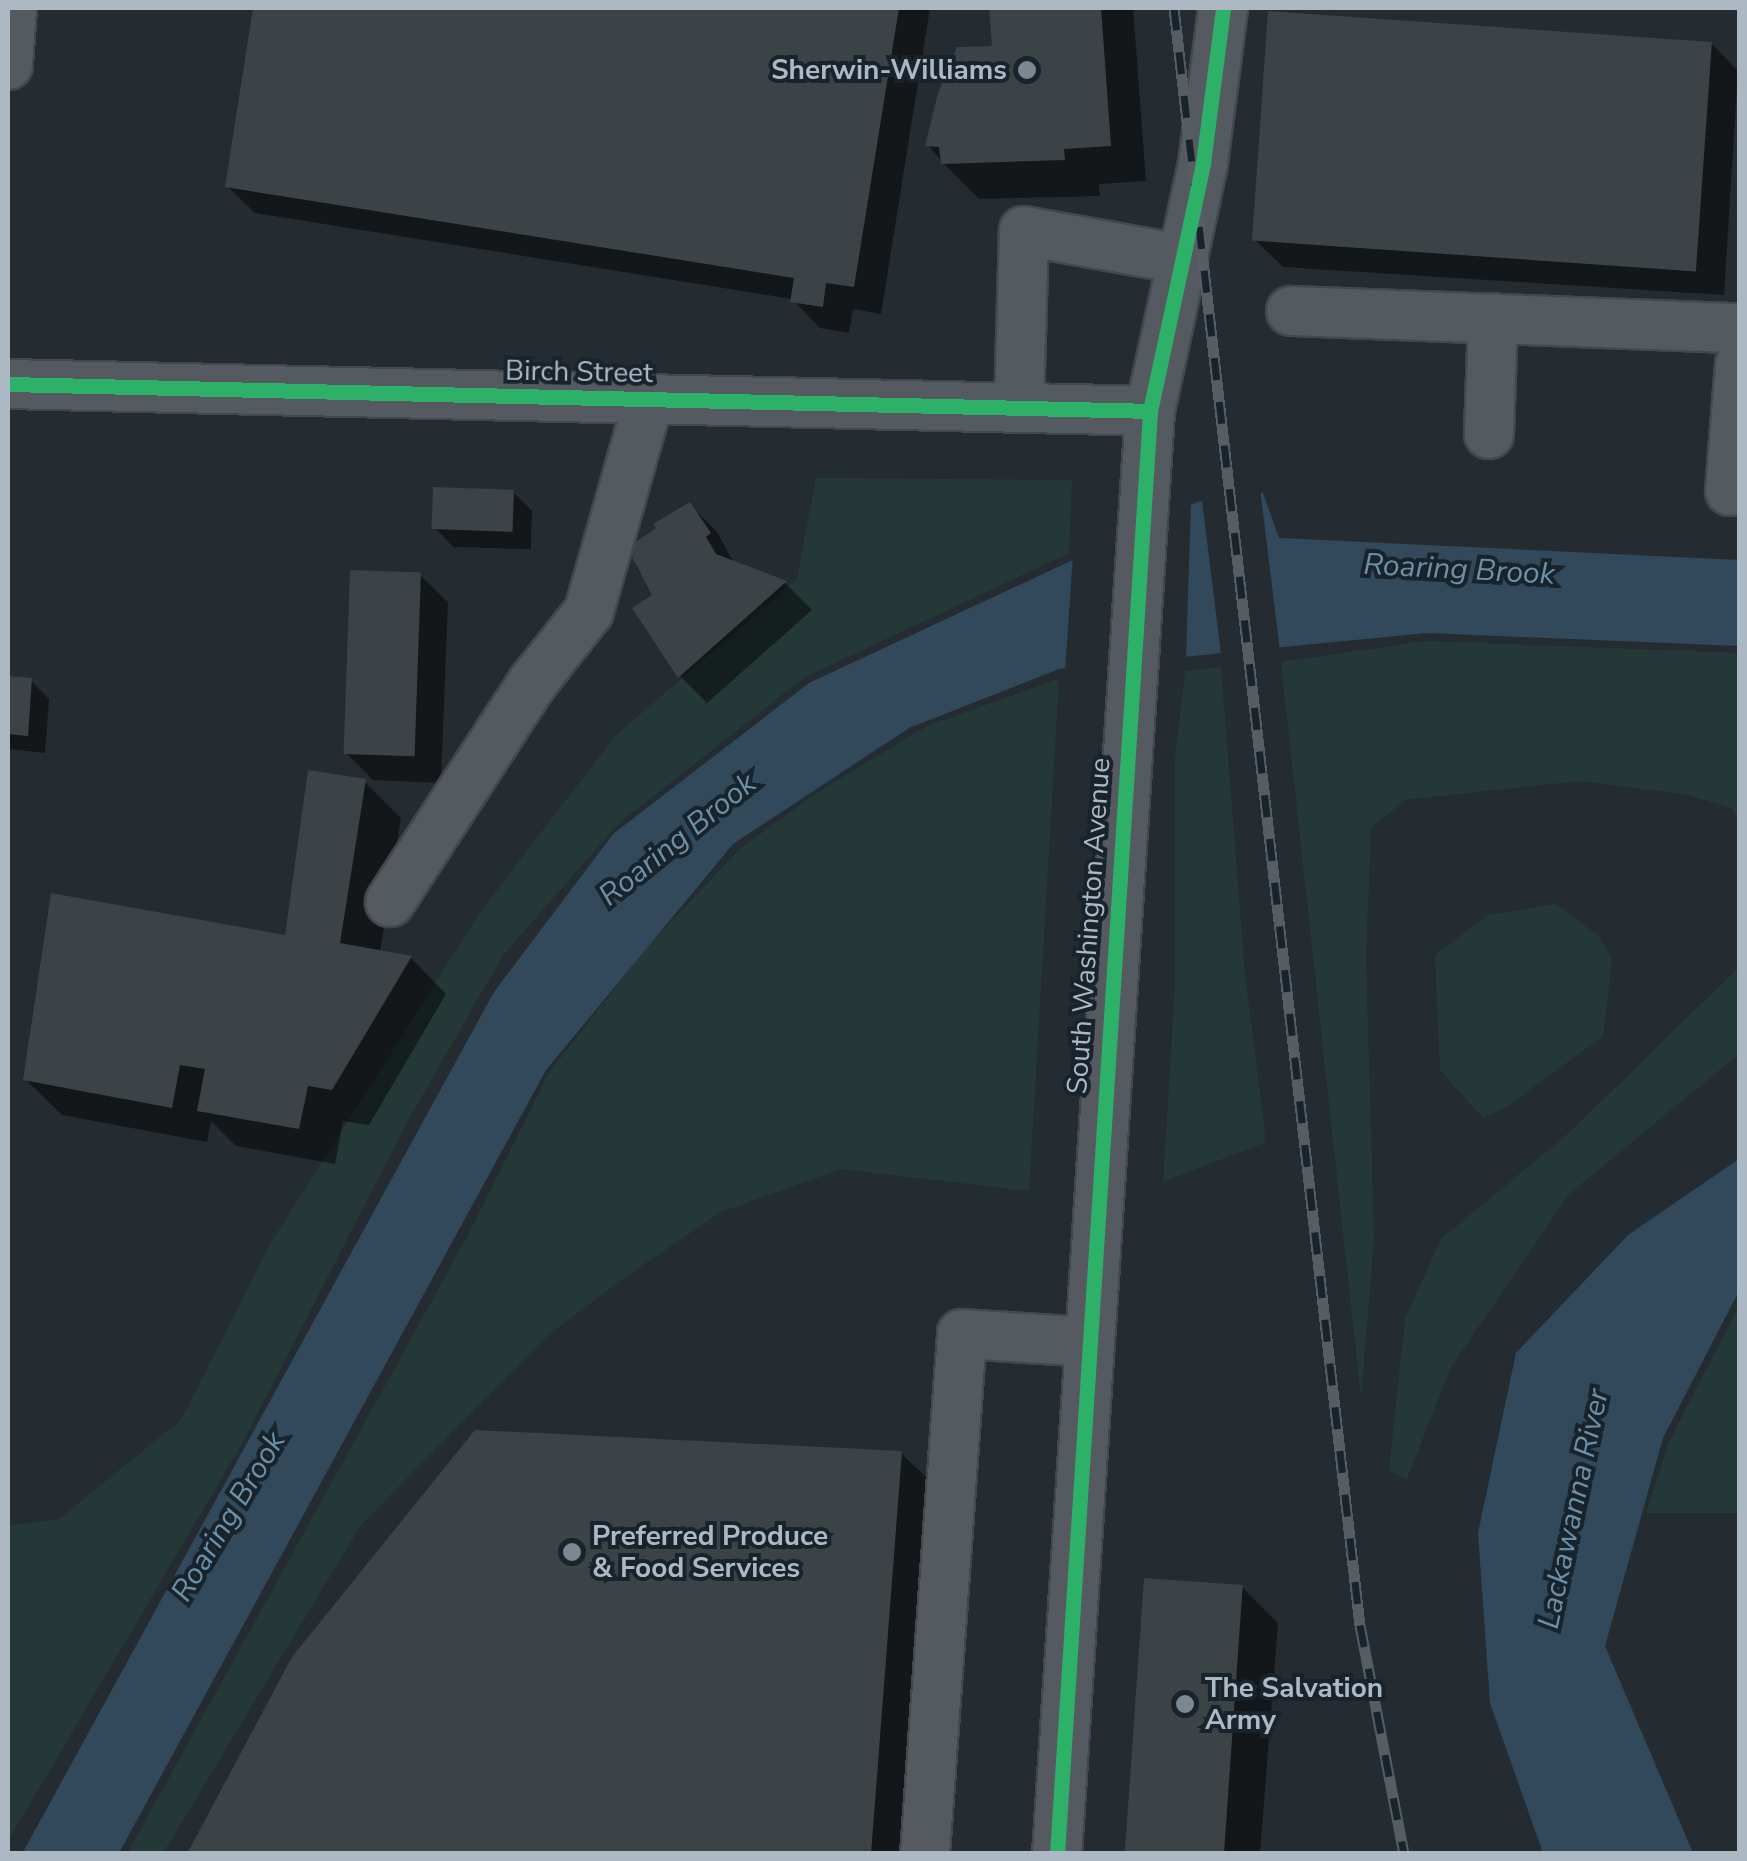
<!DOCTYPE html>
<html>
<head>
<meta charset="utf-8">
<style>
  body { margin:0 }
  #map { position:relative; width:1747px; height:1861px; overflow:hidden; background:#242c31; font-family:"Nunito Sans",sans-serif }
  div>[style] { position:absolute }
  .green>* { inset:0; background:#243937 }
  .water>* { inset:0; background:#31495a }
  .pier>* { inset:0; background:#242c31; transform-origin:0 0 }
  .shadow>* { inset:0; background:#0007 }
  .building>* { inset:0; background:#3c4347; transform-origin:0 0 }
  .roads { filter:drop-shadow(2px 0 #42484c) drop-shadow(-2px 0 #42484c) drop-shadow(0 2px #42484c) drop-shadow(0 -2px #42484c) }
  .minor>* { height:48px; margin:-24px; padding:0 24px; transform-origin:24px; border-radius:24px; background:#545a60 }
  .rail>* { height:11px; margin-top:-5.5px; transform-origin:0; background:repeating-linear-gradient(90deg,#18232b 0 22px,#575e63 0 44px); box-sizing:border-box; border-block:2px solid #575e63 }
  .cycleway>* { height:15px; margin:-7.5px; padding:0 7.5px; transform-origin:7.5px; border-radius:7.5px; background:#2db169 }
  .dots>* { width:28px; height:28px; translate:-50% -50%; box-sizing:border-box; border:5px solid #18232b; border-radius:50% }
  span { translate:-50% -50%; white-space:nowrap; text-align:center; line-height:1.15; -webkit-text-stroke:8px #18232b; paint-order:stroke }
  .poi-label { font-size:28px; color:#acb9c4; font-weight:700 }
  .right { translate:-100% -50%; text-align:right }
  .left { translate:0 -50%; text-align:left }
  .street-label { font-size:28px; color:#acb9c4 }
  .water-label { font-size:30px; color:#6c90a9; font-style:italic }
  .frame { position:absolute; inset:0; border:10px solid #acb9c4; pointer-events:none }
</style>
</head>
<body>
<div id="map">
  <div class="green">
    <i style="clip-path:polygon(816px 478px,1072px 480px,1069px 553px,805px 677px,618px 824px,503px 955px,406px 1124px,244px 1440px,8px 1841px,8px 1526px,59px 1519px,181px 1420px,270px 1244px,481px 911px,616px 735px,797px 579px)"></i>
    <i style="clip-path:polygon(1425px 641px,1739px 653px,1739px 824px,1732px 808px,1684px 794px,1578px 781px,1405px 800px,1371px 828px,1366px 957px,1374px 1238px,1361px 1398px,1281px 662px)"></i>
    <i style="clip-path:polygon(1221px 667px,1245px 975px,1266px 1142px,1163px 1182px,1175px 986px,1175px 760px,1185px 671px)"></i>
    <i style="clip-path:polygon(1059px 679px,1029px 1191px,841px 1169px,721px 1212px,624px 1278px,548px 1335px,361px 1525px,163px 1853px,127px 1854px,467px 1237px,549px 1073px,646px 948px,741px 848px,818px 792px,927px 726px)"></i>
    <i style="clip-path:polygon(1556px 904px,1599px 936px,1612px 960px,1603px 1036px,1510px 1105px,1483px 1118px,1440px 1070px,1435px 955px,1488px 915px)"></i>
    <i style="clip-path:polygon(1739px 967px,1739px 1054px,1569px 1194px,1451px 1367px,1407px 1479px,1389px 1470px,1405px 1319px,1441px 1239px,1571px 1131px)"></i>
    <i style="clip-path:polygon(1739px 1306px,1739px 1513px,1646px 1513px,1669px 1442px)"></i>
  </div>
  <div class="water">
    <i style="clip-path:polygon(1263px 493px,1279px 538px,1739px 560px,1739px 646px,1427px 633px,1059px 669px,909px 728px,733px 844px,546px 1070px,119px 1853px,22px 1854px,494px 992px,613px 834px,809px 683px,1197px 502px)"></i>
    <i style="clip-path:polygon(1739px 1159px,1739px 1291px,1663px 1438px,1605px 1646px,1693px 1853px,1543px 1853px,1490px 1703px,1478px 1533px,1516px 1353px,1628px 1235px)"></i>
  </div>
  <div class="pier">
    <i style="left:1260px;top:488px;width:166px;height:59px;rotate:83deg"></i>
    <i style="clip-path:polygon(1191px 500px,1186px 662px,1065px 673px,1073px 554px)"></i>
  </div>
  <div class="shadow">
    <i style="clip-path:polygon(256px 8px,930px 8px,881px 314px,853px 309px,849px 333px,820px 328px,792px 299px,255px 213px,227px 186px)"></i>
    <i style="clip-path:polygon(992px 8px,1133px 8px,1146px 181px,1099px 184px,1100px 196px,979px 199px,943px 163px,928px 145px,995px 49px)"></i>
    <i style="clip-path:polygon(1711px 43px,1738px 71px,1724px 295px,1283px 267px,1255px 240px)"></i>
    <i style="clip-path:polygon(513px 492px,532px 511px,531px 549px,453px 547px,435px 528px)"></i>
    <i style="clip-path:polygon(690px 505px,717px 532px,734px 563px,785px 583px,812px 610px,707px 703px,680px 676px,655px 595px,637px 568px,636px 545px)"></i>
    <i style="clip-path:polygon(420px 575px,448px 602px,441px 783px,373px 780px,346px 753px)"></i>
    <i style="clip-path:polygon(8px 679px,31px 681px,49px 699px,45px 753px,8px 749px)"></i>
    <i style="clip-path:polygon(365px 782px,401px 818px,380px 953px,411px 958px,446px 994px,369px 1125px,343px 1121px,335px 1164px,236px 1146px,211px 1121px,207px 1142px,62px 1115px,25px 1079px,287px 938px)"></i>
    <i style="clip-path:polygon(476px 1433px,901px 1453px,938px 1489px,918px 1730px,909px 1730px,900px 1854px,190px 1854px)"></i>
    <i style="clip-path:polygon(1242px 1587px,1278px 1623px,1260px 1854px,1128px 1854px)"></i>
  </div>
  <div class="building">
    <i style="clip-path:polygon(253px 8px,899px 8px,854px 287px,826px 283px,823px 307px,790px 302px,794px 278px,225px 187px)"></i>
    <i style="clip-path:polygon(989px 8px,1101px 8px,1111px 146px,1064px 149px,1065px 160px,941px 164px,939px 147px,925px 146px,938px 93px,957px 47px,992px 46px)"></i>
    <i style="left:1268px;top:11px;width:445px;height:230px;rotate:4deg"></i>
    <i style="left:433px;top:487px;width:81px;height:42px;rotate:2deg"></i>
    <i style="clip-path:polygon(690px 502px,711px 533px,706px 537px,716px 554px,787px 581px,678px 678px,632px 608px,652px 595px,632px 557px,633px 544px,656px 528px,653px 524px)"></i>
    <i style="left:350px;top:570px;width:71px;height:184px;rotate:2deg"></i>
    <i style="clip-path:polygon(8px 676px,32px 678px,28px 736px,8px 734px)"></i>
    <i style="clip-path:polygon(308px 770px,366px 779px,340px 943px,412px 956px,332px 1090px,308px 1086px,299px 1129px,197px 1111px,205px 1069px,180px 1065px,172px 1108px,23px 1080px,51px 893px,285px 935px)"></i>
    <i style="clip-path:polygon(475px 1430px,902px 1451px,871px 1854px,187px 1854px,292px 1657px)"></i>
    <i style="left:1144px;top:1578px;width:99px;height:277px;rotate:4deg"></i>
  </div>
  <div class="roads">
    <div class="minor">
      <i style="left:8px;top:65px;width:57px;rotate:-86deg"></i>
      <i style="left:1291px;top:311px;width:449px;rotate:2.2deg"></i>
      <i style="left:8px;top:384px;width:1142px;rotate:1.35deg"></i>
      <i style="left:1019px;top:408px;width:177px;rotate:-88.4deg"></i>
      <i style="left:1024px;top:231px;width:159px;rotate:10.1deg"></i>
      <i style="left:1489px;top:434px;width:116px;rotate:-88deg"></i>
      <i style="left:1730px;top:491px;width:127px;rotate:-85.5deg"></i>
      <i style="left:390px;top:902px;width:262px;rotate:-57deg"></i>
      <i style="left:533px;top:682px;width:90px;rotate:-51.7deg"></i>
      <i style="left:589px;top:611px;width:220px;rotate:-74.2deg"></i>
      <i style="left:925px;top:1854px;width:521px;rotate:-85.93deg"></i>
      <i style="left:962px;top:1334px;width:126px;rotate:3.6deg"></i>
      <i style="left:1057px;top:1854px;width:1446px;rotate:-86.31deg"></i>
      <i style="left:1150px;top:411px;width:254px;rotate:-77.9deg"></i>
      <i style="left:1203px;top:163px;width:156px;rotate:-82.6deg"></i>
    </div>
  </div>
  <div class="rail">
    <i style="left:1174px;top:8px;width:1628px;rotate:83.44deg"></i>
    <i style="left:1360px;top:1625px;width:233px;rotate:79.1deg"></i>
  </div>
  <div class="cycleway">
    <i style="left:8px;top:384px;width:1142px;rotate:1.35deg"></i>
    <i style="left:1057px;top:1854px;width:1446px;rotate:-86.31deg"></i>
    <i style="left:1150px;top:411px;width:254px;rotate:-77.9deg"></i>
    <i style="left:1203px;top:163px;width:156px;rotate:-82.6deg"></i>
  </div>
  <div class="dots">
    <i style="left:1027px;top:70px;background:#7c8891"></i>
    <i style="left:572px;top:1552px;background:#7c8891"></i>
    <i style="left:1185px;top:1704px;background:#7c8891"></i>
  </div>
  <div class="poi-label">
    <span class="right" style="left:1007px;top:70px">Sherwin-Williams</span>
    <span class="left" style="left:592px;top:1552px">Preferred Produce<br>&amp; Food Services</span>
    <span class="left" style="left:1205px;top:1704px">The Salvation<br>Army</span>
  </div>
  <div class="street-label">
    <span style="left:579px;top:372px;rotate:1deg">Birch Street</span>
    <span style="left:1089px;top:926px;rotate:-86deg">South Washington Avenue</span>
  </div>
  <div class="water-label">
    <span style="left:1459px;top:570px;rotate:3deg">Roaring Brook</span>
    <span style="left:678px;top:840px;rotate:-39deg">Roaring Brook</span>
    <span style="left:1574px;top:1509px;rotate:-78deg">Lackawanna River</span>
    <span style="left:229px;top:1517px;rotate:-59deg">Roaring Brook</span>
  </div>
  <div class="frame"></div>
</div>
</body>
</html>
